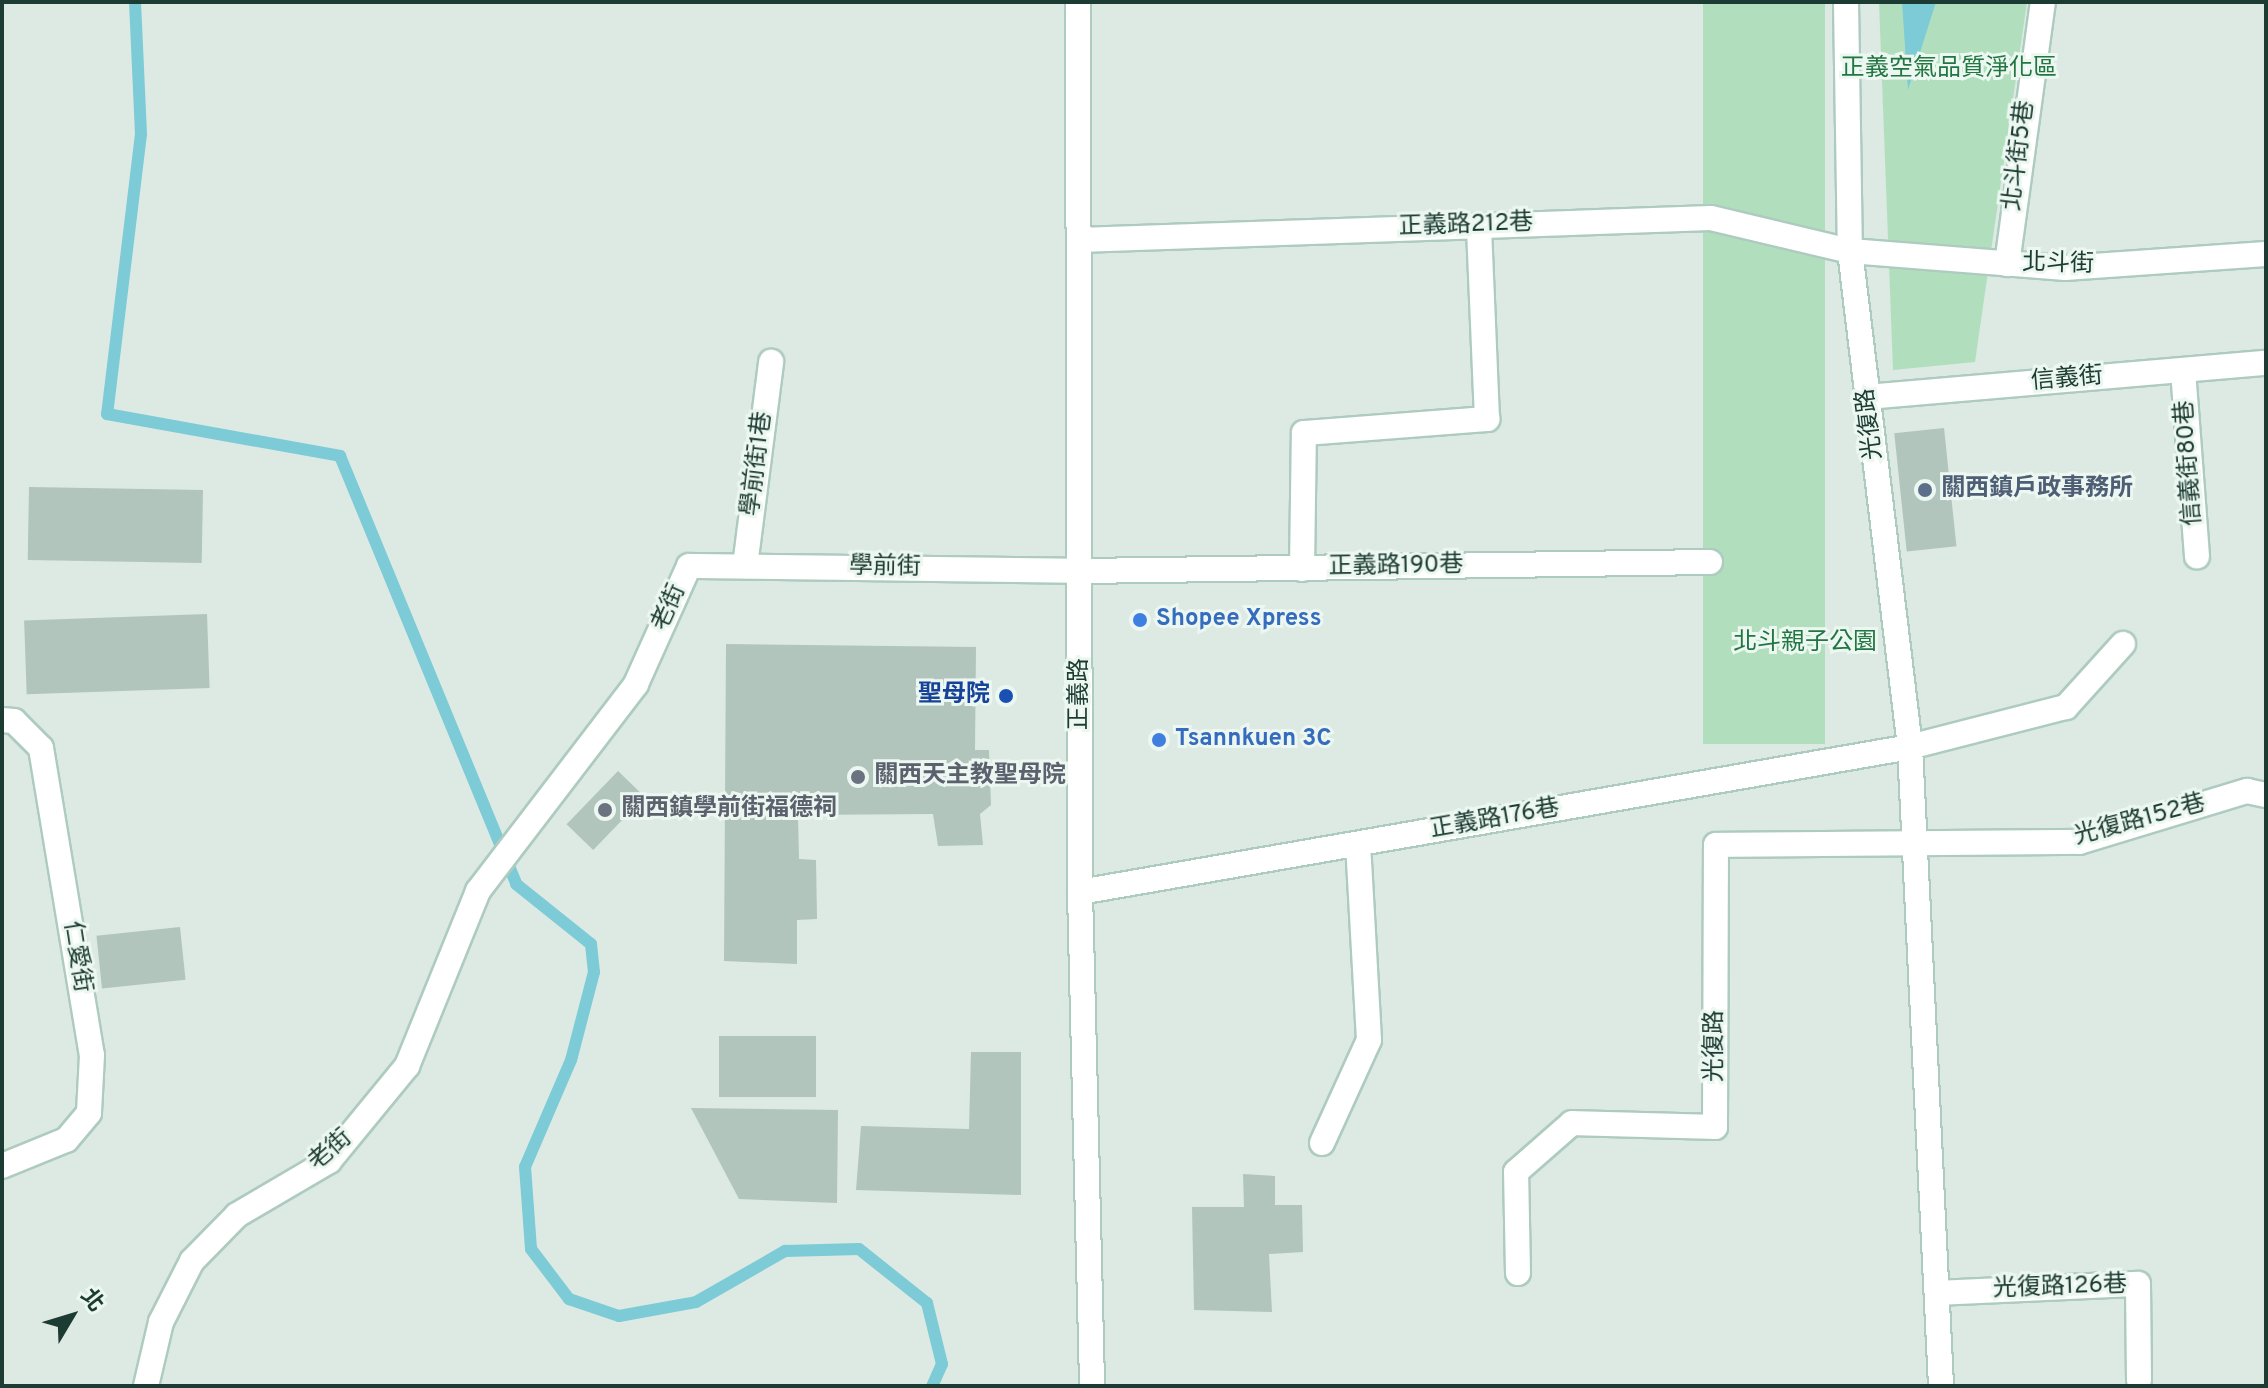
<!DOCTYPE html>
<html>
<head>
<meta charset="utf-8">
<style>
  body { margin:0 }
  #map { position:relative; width:2268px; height:1388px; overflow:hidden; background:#dceae3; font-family:Overpass,"Noto Sans TC",sans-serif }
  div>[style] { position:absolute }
  .green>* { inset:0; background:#b1dfbd; transform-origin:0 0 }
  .water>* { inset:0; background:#7ccbd7 }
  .stream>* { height:12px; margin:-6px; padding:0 6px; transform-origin:6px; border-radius:6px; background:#7ccbd7 }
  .building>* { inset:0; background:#b1c5bc; transform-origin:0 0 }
  .roads { filter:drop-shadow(2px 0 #aecbc0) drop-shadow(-2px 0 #aecbc0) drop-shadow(0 2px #aecbc0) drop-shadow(0 -2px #aecbc0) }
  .service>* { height:24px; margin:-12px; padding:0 12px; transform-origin:12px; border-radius:12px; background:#fff }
  .minor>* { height:24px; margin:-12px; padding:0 12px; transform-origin:12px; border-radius:12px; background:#fff }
  .secondary>* { height:24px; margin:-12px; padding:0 12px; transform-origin:12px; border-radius:12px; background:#fff }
  .dots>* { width:22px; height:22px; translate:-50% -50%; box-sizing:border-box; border:4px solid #ecf7f1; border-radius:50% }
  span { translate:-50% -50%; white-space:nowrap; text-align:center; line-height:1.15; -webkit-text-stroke:6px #ecf7f1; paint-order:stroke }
  .park-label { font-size:24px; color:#227641 }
  .street-label { font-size:24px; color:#1c3b32 }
  .service-label { font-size:24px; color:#4e5e75; font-weight:700 }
  .left { translate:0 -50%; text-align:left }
  .shop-label { font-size:24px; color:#366cbe; font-weight:700 }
  .transit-label { font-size:24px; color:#164399; font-weight:700 }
  .right { translate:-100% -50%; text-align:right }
  .worship-label { font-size:24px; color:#5b616d; font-weight:700 }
  .frame { position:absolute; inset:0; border:4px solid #1c3b32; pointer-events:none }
  .north { position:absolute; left:32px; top:1276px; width:80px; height:80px; -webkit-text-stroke:6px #ecf7f1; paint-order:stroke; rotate:52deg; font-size:22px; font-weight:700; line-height:32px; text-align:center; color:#1c3b32 }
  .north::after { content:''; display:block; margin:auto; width:28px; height:36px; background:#1c3b32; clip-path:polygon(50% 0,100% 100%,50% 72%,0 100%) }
</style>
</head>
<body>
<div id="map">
  <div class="green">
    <i style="left:1703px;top:2px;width:122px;height:742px"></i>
    <i style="clip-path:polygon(1879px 2px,2027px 2px,1975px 362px,1893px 370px)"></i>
  </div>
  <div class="water">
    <i style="clip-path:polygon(1902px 2px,1936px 2px,1908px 90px)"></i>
  </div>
  <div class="stream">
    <i style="left:135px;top:2px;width:132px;rotate:87.4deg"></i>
    <i style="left:141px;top:134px;width:282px;rotate:96.9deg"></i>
    <i style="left:107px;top:414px;width:237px;rotate:10.2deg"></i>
    <i style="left:340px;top:456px;width:463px;rotate:67.6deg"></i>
    <i style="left:516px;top:884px;width:96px;rotate:38.7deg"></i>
    <i style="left:591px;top:944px;width:28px;rotate:84deg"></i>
    <i style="left:594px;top:972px;width:91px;rotate:104.6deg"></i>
    <i style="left:571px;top:1060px;width:116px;rotate:113.3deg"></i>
    <i style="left:525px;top:1167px;width:82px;rotate:85.8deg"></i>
    <i style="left:531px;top:1249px;width:63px;rotate:52.8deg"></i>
    <i style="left:569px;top:1299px;width:53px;rotate:18.8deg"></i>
    <i style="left:619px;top:1316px;width:78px;rotate:-10.3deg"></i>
    <i style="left:696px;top:1302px;width:103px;rotate:-29.8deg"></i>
    <i style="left:785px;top:1251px;width:74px;rotate:-1.5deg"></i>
    <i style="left:859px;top:1249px;width:87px;rotate:38.5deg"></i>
    <i style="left:927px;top:1303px;width:63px;rotate:76.2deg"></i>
    <i style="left:942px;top:1364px;width:24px;rotate:114deg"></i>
  </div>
  <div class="building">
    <i style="left:1944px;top:428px;width:119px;height:50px;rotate:84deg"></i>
    <i style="left:29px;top:487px;width:174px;height:73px;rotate:1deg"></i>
    <i style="left:207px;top:614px;width:74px;height:183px;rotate:88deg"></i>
    <i style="clip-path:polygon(726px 644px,976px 647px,975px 750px,989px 750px,991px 805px,980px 814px,983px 845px,938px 846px,933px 814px,798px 815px,799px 859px,816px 860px,817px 919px,797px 920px,797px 964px,724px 961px)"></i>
    <i style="left:618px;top:771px;width:37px;height:74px;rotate:44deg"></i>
    <i style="left:180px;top:927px;width:53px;height:84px;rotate:84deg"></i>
    <i style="left:816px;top:1036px;width:61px;height:97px;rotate:90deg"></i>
    <i style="clip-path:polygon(971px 1052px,1021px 1052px,1021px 1195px,856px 1190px,861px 1126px,969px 1129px)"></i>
    <i style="clip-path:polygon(691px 1108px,838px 1110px,837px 1203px,739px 1199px)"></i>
    <i style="clip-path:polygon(1243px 1174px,1275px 1176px,1275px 1205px,1302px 1205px,1303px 1252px,1269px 1254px,1272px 1312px,1194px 1310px,1192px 1207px,1244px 1207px)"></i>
  </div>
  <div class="roads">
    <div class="service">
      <i style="left:1079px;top:240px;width:632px;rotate:-1.99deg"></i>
      <i style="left:1711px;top:218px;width:143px;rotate:13.4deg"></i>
      <i style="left:2007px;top:264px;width:264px;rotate:-82.2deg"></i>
      <i style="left:2183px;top:370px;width:187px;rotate:85.7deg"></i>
      <i style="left:745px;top:566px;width:206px;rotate:-82.7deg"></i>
      <i style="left:1302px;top:569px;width:136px;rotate:-89.2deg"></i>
      <i style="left:1304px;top:433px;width:184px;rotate:-4.4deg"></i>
      <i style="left:1487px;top:419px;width:193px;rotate:-92.4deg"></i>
      <i style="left:1082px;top:571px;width:628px;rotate:-0.82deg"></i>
      <i style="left:1080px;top:892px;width:843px;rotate:-9.91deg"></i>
      <i style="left:1910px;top:747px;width:161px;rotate:-14.4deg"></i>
      <i style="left:2066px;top:707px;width:85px;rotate:-47.9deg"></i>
      <i style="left:1322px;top:1143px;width:113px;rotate:-65.5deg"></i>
      <i style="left:1369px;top:1040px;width:196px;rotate:-93.2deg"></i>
      <i style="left:1518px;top:1273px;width:101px;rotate:-91.1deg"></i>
      <i style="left:1516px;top:1172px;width:74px;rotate:-41.2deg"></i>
      <i style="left:1572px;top:1123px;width:143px;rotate:1.6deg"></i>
      <i style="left:1715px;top:1127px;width:282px;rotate:-89.8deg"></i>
      <i style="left:1716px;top:845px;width:363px;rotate:-0.5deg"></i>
      <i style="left:2079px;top:842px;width:176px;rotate:-16.9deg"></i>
      <i style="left:2247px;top:791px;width:19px;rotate:12deg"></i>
      <i style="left:1937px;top:1293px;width:201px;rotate:-2.6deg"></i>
      <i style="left:2138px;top:1284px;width:96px;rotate:89.4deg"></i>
    </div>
    <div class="minor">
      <i style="left:1846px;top:2px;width:249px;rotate:89.1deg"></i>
      <i style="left:1850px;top:251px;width:500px;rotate:83.1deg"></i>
      <i style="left:1910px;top:747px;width:640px;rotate:87.22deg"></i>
      <i style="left:1850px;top:251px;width:216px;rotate:4.5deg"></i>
      <i style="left:2065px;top:268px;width:201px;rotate:-4deg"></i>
      <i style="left:1867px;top:397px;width:400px;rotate:-4.9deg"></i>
      <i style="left:2px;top:720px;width:12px;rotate:5deg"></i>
      <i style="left:14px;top:721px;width:38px;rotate:45deg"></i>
      <i style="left:41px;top:748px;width:311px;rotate:80.6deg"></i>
      <i style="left:92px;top:1055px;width:58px;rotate:93deg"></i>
      <i style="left:89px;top:1113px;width:35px;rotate:130deg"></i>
      <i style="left:66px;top:1140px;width:69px;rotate:157.9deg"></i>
      <i style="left:146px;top:1386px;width:66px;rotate:-76.8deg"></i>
      <i style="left:161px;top:1322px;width:68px;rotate:-63.1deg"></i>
      <i style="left:192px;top:1261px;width:64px;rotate:-45.6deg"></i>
      <i style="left:237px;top:1215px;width:107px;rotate:-30.4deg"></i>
      <i style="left:329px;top:1161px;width:123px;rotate:-50.6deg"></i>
      <i style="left:407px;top:1066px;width:189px;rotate:-67.9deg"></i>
      <i style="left:478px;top:891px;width:260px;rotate:-52.6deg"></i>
      <i style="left:636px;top:684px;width:129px;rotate:-65.8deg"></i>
      <i style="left:689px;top:566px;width:393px;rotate:0.7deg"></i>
    </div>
    <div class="secondary">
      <i style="left:1078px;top:2px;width:890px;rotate:89.87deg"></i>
      <i style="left:1080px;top:892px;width:494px;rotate:88.6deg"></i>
    </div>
  </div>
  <div class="dots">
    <i style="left:1925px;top:490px;background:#5c6f8a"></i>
    <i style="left:1140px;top:620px;background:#3f7fe0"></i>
    <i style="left:1006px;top:696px;background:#1a4fb4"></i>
    <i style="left:1159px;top:740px;background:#3f7fe0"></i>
    <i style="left:858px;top:777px;background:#6b7280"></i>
    <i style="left:605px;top:810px;background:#6b7280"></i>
  </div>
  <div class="park-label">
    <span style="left:1949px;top:70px">正義空氣品質淨化區</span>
    <span style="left:1805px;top:644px">北斗親子公園</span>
  </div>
  <div class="street-label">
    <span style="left:2020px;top:156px;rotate:-83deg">北斗街5巷</span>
    <span style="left:1466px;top:226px;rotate:-2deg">正義路212巷</span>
    <span style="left:2058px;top:265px;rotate:1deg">北斗街</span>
    <span style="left:2067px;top:380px;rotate:-5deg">信義街</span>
    <span style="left:1871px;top:424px;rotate:-97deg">光復路</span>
    <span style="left:2190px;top:463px;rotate:-94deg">信義街80巷</span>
    <span style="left:758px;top:464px;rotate:-83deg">學前街1巷</span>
    <span style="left:1396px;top:567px;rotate:-1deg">正義路190巷</span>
    <span style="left:885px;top:568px;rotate:1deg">學前街</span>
    <span style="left:670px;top:608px;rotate:-66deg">老街</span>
    <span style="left:1081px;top:694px;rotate:-90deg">正義路</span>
    <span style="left:1495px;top:820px;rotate:-10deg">正義路176巷</span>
    <span style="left:2140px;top:821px;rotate:-15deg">光復路152巷</span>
    <span style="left:76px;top:957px;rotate:81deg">仁愛街</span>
    <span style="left:1716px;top:1046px;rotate:-90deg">光復路</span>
    <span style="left:331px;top:1151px;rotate:-41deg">老街</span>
    <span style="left:2060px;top:1288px;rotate:-2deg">光復路126巷</span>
  </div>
  <div class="service-label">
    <span class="left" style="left:1941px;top:490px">關西鎮戶政事務所</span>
  </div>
  <div class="shop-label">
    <span class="left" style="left:1156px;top:620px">Shopee Xpress</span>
    <span class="left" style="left:1175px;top:740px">Tsannkuen 3C</span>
  </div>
  <div class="transit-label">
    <span class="right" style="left:990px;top:696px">聖母院</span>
  </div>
  <div class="worship-label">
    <span class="left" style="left:874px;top:777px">關西天主教聖母院</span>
    <span class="left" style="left:621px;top:810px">關西鎮學前街福德祠</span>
  </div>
  <div class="frame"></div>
  <div class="north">北</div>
</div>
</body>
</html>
